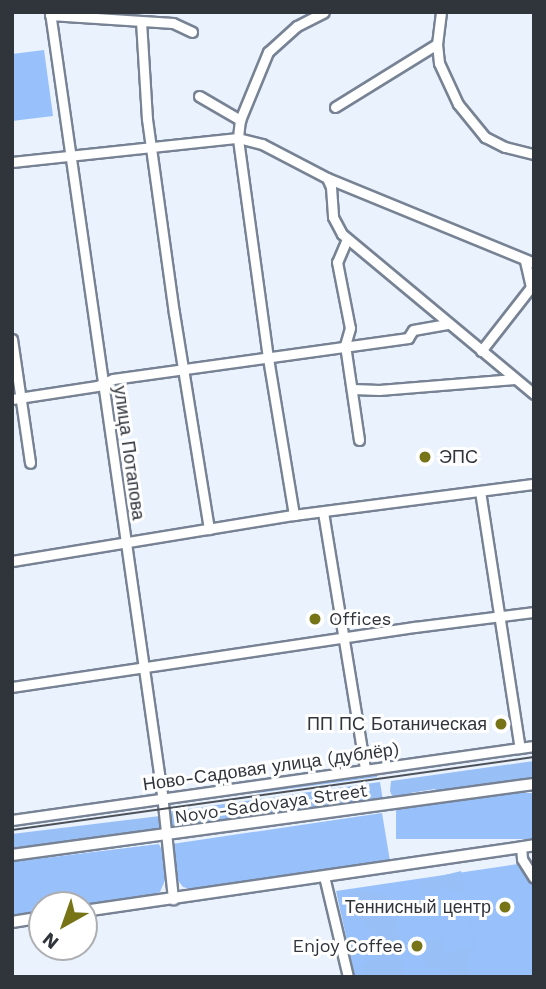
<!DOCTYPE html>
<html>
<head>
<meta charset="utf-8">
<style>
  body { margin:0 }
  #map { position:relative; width:546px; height:989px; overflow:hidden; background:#eaf2fd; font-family:"Work Sans",sans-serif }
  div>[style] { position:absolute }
  .green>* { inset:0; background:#98c0fb; transform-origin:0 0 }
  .forest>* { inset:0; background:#98bff6 }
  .roads { filter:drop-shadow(2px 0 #778394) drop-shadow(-2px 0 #778394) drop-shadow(0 2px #778394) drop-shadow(0 -2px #778394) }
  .minor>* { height:9px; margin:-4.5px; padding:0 4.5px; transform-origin:4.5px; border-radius:4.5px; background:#fff }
  .major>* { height:10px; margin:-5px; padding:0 5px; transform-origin:5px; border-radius:5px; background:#fff }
  .tram>* { height:2px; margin:-1px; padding:0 1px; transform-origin:1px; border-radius:1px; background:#4d525a }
  .dots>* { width:19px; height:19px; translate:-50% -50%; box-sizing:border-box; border:4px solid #fff; border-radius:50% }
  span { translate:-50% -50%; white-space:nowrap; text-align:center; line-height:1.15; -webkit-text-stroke:6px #fff; paint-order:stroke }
  .street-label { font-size:18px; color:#30353c }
  .poi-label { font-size:18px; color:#30353c }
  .left { translate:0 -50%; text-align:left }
  .right { translate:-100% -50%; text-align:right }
  .frame { position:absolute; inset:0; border:14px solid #30353c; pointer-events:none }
  .north { position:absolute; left:28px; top:891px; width:70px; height:70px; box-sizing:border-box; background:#fff; border:2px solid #acaeb1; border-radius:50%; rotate:220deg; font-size:19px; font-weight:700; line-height:28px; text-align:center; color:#30353c }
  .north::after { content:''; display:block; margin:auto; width:24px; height:32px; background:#777418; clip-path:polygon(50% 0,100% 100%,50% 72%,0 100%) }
</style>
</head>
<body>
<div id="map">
  <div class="green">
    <i style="clip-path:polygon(44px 50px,53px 116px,12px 121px,12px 54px)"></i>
    <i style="clip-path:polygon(376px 773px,377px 777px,258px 793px,259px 788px)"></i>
    <i style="left:534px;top:793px;width:46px;height:138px;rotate:90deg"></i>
    <i style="clip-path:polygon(382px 813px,390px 861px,195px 890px,183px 887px,174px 875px,168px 851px,172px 844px)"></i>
    <i style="clip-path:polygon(159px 844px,166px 860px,166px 878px,160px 892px,148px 897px,84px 906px,42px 905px,42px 912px,12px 917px,12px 862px)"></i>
    <i style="clip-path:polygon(518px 864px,534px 886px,534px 977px,355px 977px,336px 891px)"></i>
  </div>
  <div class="forest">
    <i style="clip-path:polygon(534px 761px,534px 780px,436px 793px,435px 789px,392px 796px,390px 791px,391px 781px)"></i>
    <i style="clip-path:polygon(380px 782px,383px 801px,176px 829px,168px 821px,166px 812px)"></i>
    <i style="clip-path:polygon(160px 816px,161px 825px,156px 831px,12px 852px,12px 834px)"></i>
    <i style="clip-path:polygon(461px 871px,475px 947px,466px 962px,472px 977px,453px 977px,443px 968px,426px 968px,420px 950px,421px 942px,441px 938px,444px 953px,474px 947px,464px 894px,445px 887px,426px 898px,418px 886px,417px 882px)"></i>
    <i style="clip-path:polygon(356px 889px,387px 896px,395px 907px,404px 977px,364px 977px,361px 966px,373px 957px,376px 941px,360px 919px,356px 897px,345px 895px)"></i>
  </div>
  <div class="roads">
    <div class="minor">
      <i style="left:50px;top:12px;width:790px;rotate:81.85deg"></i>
      <i style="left:162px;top:794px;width:106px;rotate:84deg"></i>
      <i style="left:441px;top:12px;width:32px;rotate:97deg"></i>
      <i style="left:437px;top:44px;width:19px;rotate:84deg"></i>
      <i style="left:439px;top:63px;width:45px;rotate:65.1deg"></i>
      <i style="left:458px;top:104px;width:43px;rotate:50.7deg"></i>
      <i style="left:485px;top:137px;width:22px;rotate:27deg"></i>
      <i style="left:505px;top:147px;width:30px;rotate:14deg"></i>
      <i style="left:50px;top:15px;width:123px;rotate:3.7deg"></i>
      <i style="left:173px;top:23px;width:21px;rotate:25deg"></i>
      <i style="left:141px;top:21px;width:98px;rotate:86.5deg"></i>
      <i style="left:147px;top:119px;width:196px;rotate:82.1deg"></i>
      <i style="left:174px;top:313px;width:219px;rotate:80.8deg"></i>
      <i style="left:199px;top:96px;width:48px;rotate:30.3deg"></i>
      <i style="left:335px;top:107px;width:120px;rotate:-31.7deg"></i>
      <i style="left:12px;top:162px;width:227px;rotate:-6.1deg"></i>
      <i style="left:238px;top:138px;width:25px;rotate:14deg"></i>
      <i style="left:262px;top:144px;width:73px;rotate:27.6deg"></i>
      <i style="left:327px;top:178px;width:224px;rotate:22.3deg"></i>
      <i style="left:327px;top:178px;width:10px;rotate:66deg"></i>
      <i style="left:331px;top:187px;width:30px;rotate:86deg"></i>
      <i style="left:333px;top:217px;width:19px;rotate:62deg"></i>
      <i style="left:342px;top:234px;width:250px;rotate:39.8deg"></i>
      <i style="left:347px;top:239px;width:25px;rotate:113deg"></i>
      <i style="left:337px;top:262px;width:67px;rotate:78.9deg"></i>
      <i style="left:350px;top:328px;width:18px;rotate:106deg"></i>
      <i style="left:345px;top:345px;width:96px;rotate:81.6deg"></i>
      <i style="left:12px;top:339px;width:125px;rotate:81.7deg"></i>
      <i style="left:481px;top:351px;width:81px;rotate:-52deg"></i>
      <i style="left:531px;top:287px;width:28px;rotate:-103deg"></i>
      <i style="left:353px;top:389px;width:26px;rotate:2deg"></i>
      <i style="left:379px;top:390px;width:136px;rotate:-4.6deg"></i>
      <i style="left:12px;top:399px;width:86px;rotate:-8.7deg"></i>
      <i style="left:97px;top:386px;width:17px;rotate:-24deg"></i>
      <i style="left:113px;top:379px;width:298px;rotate:-7.9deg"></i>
      <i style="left:408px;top:338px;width:9px;rotate:-58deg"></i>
      <i style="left:413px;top:330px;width:36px;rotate:-10deg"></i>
      <i style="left:480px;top:491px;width:260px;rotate:81.2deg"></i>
      <i style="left:323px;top:512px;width:260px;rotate:80.7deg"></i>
      <i style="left:294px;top:515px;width:159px;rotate:-99.4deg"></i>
      <i style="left:268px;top:358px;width:222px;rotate:-97.8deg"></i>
      <i style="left:238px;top:138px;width:18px;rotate:-84deg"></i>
      <i style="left:240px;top:120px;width:74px;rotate:-67.6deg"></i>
      <i style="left:268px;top:52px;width:39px;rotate:-42deg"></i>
      <i style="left:297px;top:26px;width:30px;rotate:-27deg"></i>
      <i style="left:12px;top:561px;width:286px;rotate:-9.3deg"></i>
      <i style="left:294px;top:515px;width:242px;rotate:-7.4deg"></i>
      <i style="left:12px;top:687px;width:407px;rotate:-8.5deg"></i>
      <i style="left:415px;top:627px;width:120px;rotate:-7.2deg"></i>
      <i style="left:12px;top:820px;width:527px;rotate:-8.07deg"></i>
      <i style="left:521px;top:847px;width:12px;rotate:85deg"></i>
      <i style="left:522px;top:859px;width:22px;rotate:58deg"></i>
      <i style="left:324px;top:876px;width:104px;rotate:76.6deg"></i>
    </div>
    <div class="major">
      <i style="left:12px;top:855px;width:527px;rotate:-7.75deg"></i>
      <i style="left:84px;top:911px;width:455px;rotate:-8.3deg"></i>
      <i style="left:12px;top:922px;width:30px;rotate:-9deg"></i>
    </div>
  </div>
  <div class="tram">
    <i style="left:12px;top:830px;width:527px;rotate:-7.96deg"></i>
  </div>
  <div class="dots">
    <i style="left:425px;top:457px;background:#777418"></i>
    <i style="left:315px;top:619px;background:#777418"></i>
    <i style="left:501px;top:724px;background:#777418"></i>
    <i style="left:505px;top:907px;background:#777418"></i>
    <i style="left:417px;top:946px;background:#777418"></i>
  </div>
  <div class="street-label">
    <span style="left:129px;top:453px;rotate:82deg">улица Потапова</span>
    <span style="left:271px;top:767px;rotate:-8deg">Ново-Садовая улица (дублёр)</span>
    <span style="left:271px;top:804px;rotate:-8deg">Novo-Sadovaya Street</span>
  </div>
  <div class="poi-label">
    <span class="left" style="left:439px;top:457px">ЭПС</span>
    <span class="left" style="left:329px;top:619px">Offices</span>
    <span class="right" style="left:487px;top:724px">ПП ПС Ботаническая</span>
    <span class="right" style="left:491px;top:907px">Теннисный центр</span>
    <span class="right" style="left:403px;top:946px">Enjoy Coffee</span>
  </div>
  <div class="frame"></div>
  <div class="north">N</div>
</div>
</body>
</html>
